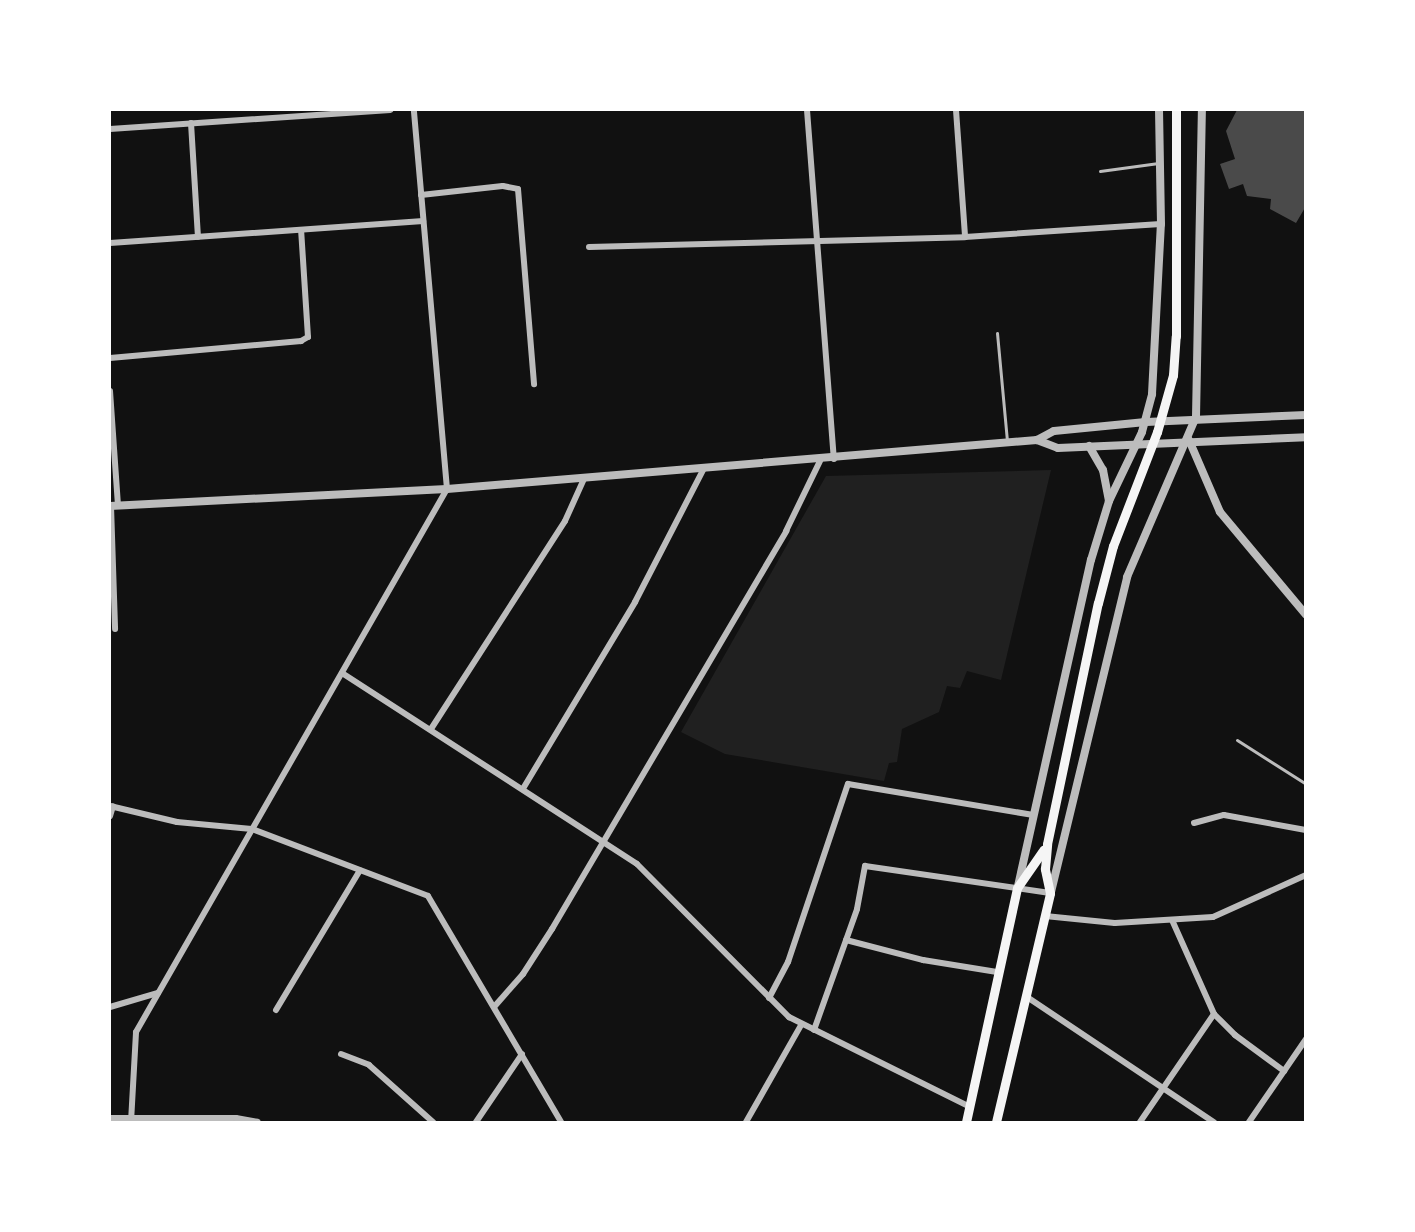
<!DOCTYPE html>
<html>
<head>
<meta charset="utf-8">
<style>
  body { margin:0 }
  #map { position:relative; width:1415px; height:1232px; overflow:hidden; background:#111; font-family:"Noto Serif",serif }
  div>[style] { position:absolute }
  .green>* { inset:0; background:#202020 }
  .building>* { inset:0; background:#4a4a4a }
  .service>* { height:3px; margin:-1.5px; padding:0 1.5px; transform-origin:1.5px; border-radius:1.5px; background:#bcbcbc }
  .minor>* { height:6px; margin:-3px; padding:0 3px; transform-origin:3px; border-radius:3px; background:#bcbcbc }
  .tertiary>* { height:8px; margin:-4px; padding:0 4px; transform-origin:4px; border-radius:4px; background:#bcbcbc }
  .secondary>* { height:9px; margin:-4.5px; padding:0 4.5px; transform-origin:4.5px; border-radius:4.5px; background:#f5f5f5 }
  span { translate:-50% -50%; white-space:nowrap; text-align:center; line-height:1.15; -webkit-text-stroke:4.5px #fff; paint-order:stroke }
  .frame { position:absolute; inset:0; border:111px solid #fff; pointer-events:none }
</style>
</head>
<body>
<div id="map">
  <div class="green">
    <i style="clip-path:polygon(1051px 470px,1001px 680px,967px 671px,960px 688px,947px 686px,939px 712px,902px 729px,897px 762px,889px 763px,884px 781px,725px 754px,681px 732px,826px 476px)"></i>
  </div>
  <div class="building">
    <i style="clip-path:polygon(1237px 110px,1306px 110px,1306px 206px,1296px 223px,1270px 209px,1271px 199px,1247px 196px,1243px 184px,1229px 189px,1220px 164px,1235px 159px,1226px 131px)"></i>
  </div>
  <div class="service">
    <i style="left:1100px;top:171px;width:59px;rotate:-7.9deg"></i>
    <i style="left:997px;top:333px;width:108px;rotate:84.7deg"></i>
    <i style="left:1237px;top:740px;width:82px;rotate:32.5deg"></i>
  </div>
  <div class="minor">
    <i style="left:807px;top:110px;width:350px;rotate:85.6deg"></i>
    <i style="left:956px;top:110px;width:127px;rotate:85.9deg"></i>
    <i style="left:191px;top:123px;width:114px;rotate:86.5deg"></i>
    <i style="left:110px;top:129px;width:281px;rotate:-3.9deg"></i>
    <i style="left:421px;top:195px;width:82px;rotate:-6.3deg"></i>
    <i style="left:503px;top:186px;width:15px;rotate:11deg"></i>
    <i style="left:518px;top:189px;width:196px;rotate:85.3deg"></i>
    <i style="left:110px;top:243px;width:314px;rotate:-4deg"></i>
    <i style="left:589px;top:247px;width:376px;rotate:-1.5deg"></i>
    <i style="left:965px;top:237px;width:196px;rotate:-3.8deg"></i>
    <i style="left:110px;top:358px;width:192px;rotate:-5.1deg"></i>
    <i style="left:301px;top:341px;width:8px;rotate:-30deg"></i>
    <i style="left:308px;top:337px;width:107px;rotate:-93.7deg"></i>
    <i style="left:110px;top:391px;width:115px;rotate:86deg"></i>
    <i style="left:111px;top:506px;width:123px;rotate:88.1deg"></i>
    <i style="left:342px;top:673px;width:351px;rotate:32.9deg"></i>
    <i style="left:637px;top:864px;width:216px;rotate:45.2deg"></i>
    <i style="left:789px;top:1017px;width:202px;rotate:26.4deg"></i>
    <i style="left:431px;top:729px;width:247px;rotate:-57.2deg"></i>
    <i style="left:565px;top:521px;width:46px;rotate:-65.7deg"></i>
    <i style="left:524px;top:787px;width:216px;rotate:-59deg"></i>
    <i style="left:635px;top:602px;width:148px;rotate:-62.7deg"></i>
    <i style="left:110px;top:806px;width:69px;rotate:13.4deg"></i>
    <i style="left:177px;top:822px;width:75px;rotate:5.3deg"></i>
    <i style="left:252px;top:829px;width:188px;rotate:20.8deg"></i>
    <i style="left:428px;top:896px;width:262px;rotate:59.5deg"></i>
    <i style="left:110px;top:816px;width:10px;rotate:-73deg"></i>
    <i style="left:1194px;top:823px;width:31px;rotate:-15deg"></i>
    <i style="left:1224px;top:815px;width:83px;rotate:10.4deg"></i>
    <i style="left:1045px;top:916px;width:70px;rotate:5.7deg"></i>
    <i style="left:1115px;top:923px;width:98px;rotate:-3.5deg"></i>
    <i style="left:1213px;top:917px;width:102px;rotate:-24.3deg"></i>
    <i style="left:1172px;top:920px;width:103px;rotate:65.9deg"></i>
    <i style="left:1214px;top:1014px;width:30px;rotate:45deg"></i>
    <i style="left:1235px;top:1035px;width:61px;rotate:36.3deg"></i>
    <i style="left:846px;top:940px;width:80px;rotate:14.6deg"></i>
    <i style="left:923px;top:960px;width:75px;rotate:9.2deg"></i>
    <i style="left:1027px;top:997px;width:225px;rotate:33.8deg"></i>
    <i style="left:769px;top:998px;width:41px;rotate:-62.2deg"></i>
    <i style="left:788px;top:962px;width:188px;rotate:-71.4deg"></i>
    <i style="left:848px;top:784px;width:188px;rotate:9.5deg"></i>
    <i style="left:110px;top:1007px;width:50px;rotate:-16.3deg"></i>
    <i style="left:494px;top:1007px;width:44px;rotate:-48.7deg"></i>
    <i style="left:523px;top:974px;width:54px;rotate:-57.2deg"></i>
    <i style="left:552px;top:929px;width:462px;rotate:-59.5deg"></i>
    <i style="left:786px;top:531px;width:78px;rotate:-64.1deg"></i>
    <i style="left:276px;top:1010px;width:163px;rotate:-59deg"></i>
    <i style="left:814px;top:1030px;width:128px;rotate:-70.4deg"></i>
    <i style="left:857px;top:909px;width:44px;rotate:-79.5deg"></i>
    <i style="left:865px;top:866px;width:187px;rotate:8.3deg"></i>
    <i style="left:341px;top:1054px;width:30px;rotate:21deg"></i>
    <i style="left:369px;top:1065px;width:86px;rotate:41.7deg"></i>
    <i style="left:110px;top:1118px;width:126px"></i>
    <i style="left:236px;top:1118px;width:22px;rotate:10deg"></i>
    <i style="left:131px;top:1122px;width:90px;rotate:-86.8deg"></i>
    <i style="left:136px;top:1032px;width:626px;rotate:-60.2deg"></i>
    <i style="left:447px;top:489px;width:380px;rotate:-95deg"></i>
    <i style="left:476px;top:1122px;width:82px;rotate:-55.9deg"></i>
    <i style="left:746px;top:1122px;width:112px;rotate:-60.4deg"></i>
    <i style="left:1140px;top:1122px;width:131px;rotate:-55.6deg"></i>
    <i style="left:1249px;top:1122px;width:101px;rotate:-55.5deg"></i>
  </div>
  <div class="tertiary">
    <i style="left:1037px;top:440px;width:22px;rotate:21deg"></i>
    <i style="left:1058px;top:448px;width:248px;rotate:-2.5deg"></i>
    <i style="left:1189px;top:440px;width:78px;rotate:66.7deg"></i>
    <i style="left:1220px;top:512px;width:134px;rotate:50.1deg"></i>
    <i style="left:1089px;top:446px;width:28px;rotate:60deg"></i>
    <i style="left:1103px;top:470px;width:31px;rotate:79deg"></i>
    <i style="left:110px;top:506px;width:337px;rotate:-2.9deg"></i>
    <i style="left:447px;top:489px;width:592px;rotate:-4.75deg"></i>
    <i style="left:1037px;top:440px;width:19px;rotate:-28deg"></i>
    <i style="left:1054px;top:431px;width:92px;rotate:-5.6deg"></i>
    <i style="left:1146px;top:422px;width:160px;rotate:-2.5deg"></i>
    <i style="left:1018px;top:886px;width:334px;rotate:-77.4deg"></i>
    <i style="left:1091px;top:560px;width:62px;rotate:-73deg"></i>
    <i style="left:1109px;top:501px;width:76px;rotate:-64.4deg"></i>
    <i style="left:1142px;top:432px;width:39px;rotate:-75deg"></i>
    <i style="left:1152px;top:394px;width:170px;rotate:-87deg"></i>
    <i style="left:1161px;top:224px;width:114px;rotate:-91deg"></i>
    <i style="left:1051px;top:892px;width:324px;rotate:-76.4deg"></i>
    <i style="left:1127px;top:577px;width:174px;rotate:-66.7deg"></i>
    <i style="left:1196px;top:417px;width:307px;rotate:-88.9deg"></i>
  </div>
  <div class="secondary">
    <i style="left:966px;top:1122px;width:239px;rotate:-77.7deg"></i>
    <i style="left:1017px;top:888px;width:47px;rotate:-55.3deg"></i>
    <i style="left:996px;top:1122px;width:235px;rotate:-76.7deg"></i>
    <i style="left:1050px;top:893px;width:25px;rotate:-102deg"></i>
    <i style="left:1045px;top:869px;width:25px;rotate:-85deg"></i>
    <i style="left:1047px;top:844px;width:246px;rotate:-78.1deg"></i>
    <i style="left:1098px;top:603px;width:59px;rotate:-75.3deg"></i>
    <i style="left:1113px;top:546px;width:122px;rotate:-68.9deg"></i>
    <i style="left:1157px;top:432px;width:59px;rotate:-74.3deg"></i>
    <i style="left:1173px;top:375px;width:39px;rotate:-86deg"></i>
    <i style="left:1176px;top:336px;width:226px;rotate:-90deg"></i>
  </div>
  <div class="frame"></div>
</div>
</body>
</html>
